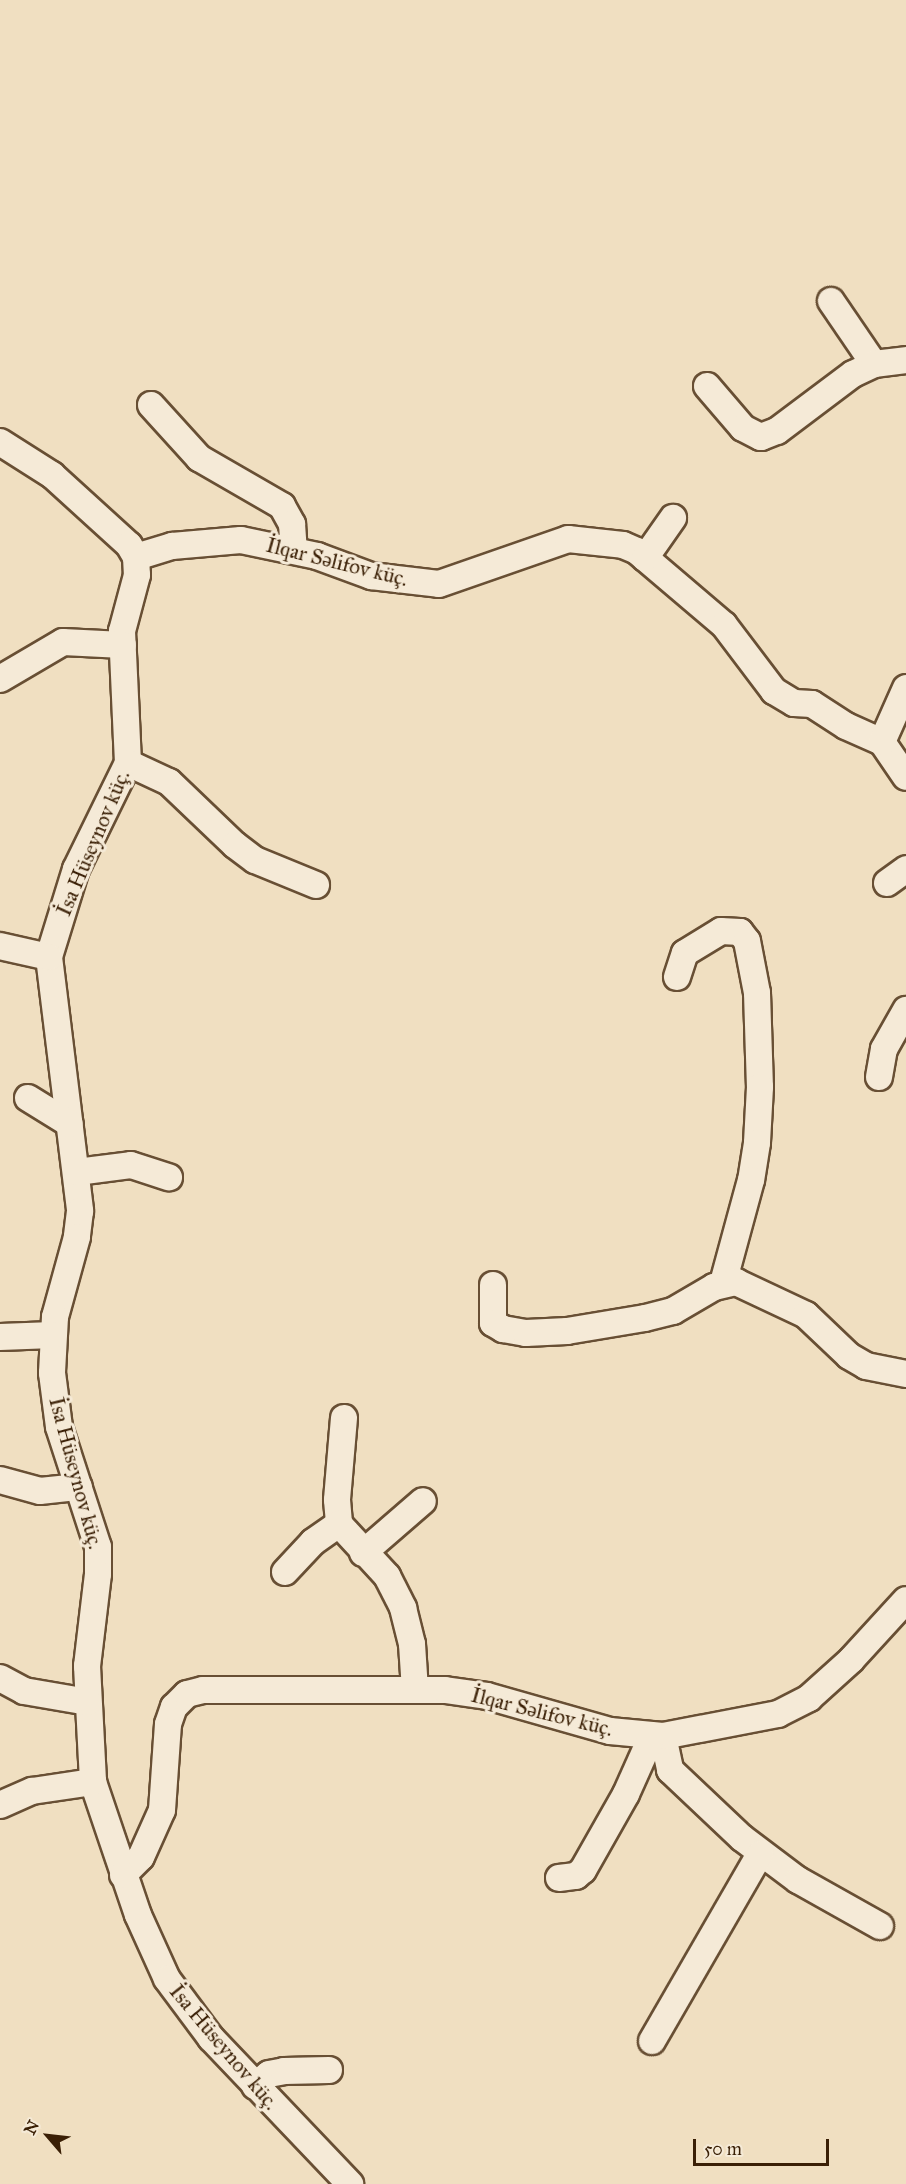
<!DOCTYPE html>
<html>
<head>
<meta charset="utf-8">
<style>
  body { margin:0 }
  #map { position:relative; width:906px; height:2184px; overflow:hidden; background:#f0dfc1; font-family:"IM FELL Great Primer",serif }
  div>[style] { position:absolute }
  .roads { filter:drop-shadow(2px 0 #684f34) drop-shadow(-2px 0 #684f34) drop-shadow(0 2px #684f34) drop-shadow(0 -2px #684f34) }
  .minor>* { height:26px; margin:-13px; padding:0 13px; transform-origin:13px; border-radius:13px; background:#f5ead7 }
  span { translate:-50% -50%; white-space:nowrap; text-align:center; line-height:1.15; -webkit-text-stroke:6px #f5ead7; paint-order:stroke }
  .street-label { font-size:21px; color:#3a1f05 }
  .north { position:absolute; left:18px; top:2106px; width:60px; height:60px; -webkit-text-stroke:4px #f5ead7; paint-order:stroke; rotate:298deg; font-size:16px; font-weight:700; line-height:24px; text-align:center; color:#3a1f05 }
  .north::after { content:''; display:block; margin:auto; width:21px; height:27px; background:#3a1f05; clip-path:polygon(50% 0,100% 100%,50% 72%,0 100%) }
  .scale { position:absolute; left:693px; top:2139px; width:136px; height:27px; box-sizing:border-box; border:3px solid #3a1f05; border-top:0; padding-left:8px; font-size:18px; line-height:21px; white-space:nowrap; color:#3a1f05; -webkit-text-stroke:4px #f5ead7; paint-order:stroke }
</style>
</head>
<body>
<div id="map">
  <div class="roads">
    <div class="minor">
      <i style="left:831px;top:301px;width:76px;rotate:55.7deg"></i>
      <i style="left:707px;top:386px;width:55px;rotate:49.4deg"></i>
      <i style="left:743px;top:428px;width:20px;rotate:27deg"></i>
      <i style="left:761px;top:437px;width:17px;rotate:-21deg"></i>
      <i style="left:777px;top:431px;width:95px;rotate:-36.9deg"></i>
      <i style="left:853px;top:374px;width:23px;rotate:-25deg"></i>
      <i style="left:874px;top:364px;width:32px;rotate:-7deg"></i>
      <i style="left:151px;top:405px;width:72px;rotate:47.8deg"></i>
      <i style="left:199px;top:458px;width:96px;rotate:30deg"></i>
      <i style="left:282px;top:506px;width:21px;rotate:61deg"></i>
      <i style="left:292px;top:524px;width:26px;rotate:86deg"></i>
      <i style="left:0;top:442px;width:62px;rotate:32.4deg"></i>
      <i style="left:52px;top:475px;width:104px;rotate:42.3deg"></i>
      <i style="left:129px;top:545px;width:14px;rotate:60deg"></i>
      <i style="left:136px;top:557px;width:18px;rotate:87deg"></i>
      <i style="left:137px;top:575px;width:58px;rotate:105deg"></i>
      <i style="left:122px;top:631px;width:132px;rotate:87.4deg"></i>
      <i style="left:128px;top:763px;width:118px;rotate:116.1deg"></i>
      <i style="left:76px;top:869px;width:92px;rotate:107.1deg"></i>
      <i style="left:49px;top:957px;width:256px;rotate:83deg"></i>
      <i style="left:80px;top:1211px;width:26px;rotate:97deg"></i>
      <i style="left:77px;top:1237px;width:83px;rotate:105.4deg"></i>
      <i style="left:55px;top:1317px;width:56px;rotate:93.1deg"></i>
      <i style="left:52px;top:1373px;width:54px;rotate:82.6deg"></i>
      <i style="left:59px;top:1427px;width:126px;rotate:72deg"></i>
      <i style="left:98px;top:1547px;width:27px;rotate:90deg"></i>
      <i style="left:98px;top:1574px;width:93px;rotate:96.8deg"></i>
      <i style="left:87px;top:1666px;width:116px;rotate:87deg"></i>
      <i style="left:93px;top:1782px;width:140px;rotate:71.3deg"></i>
      <i style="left:138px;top:1915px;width:70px;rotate:65.6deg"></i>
      <i style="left:167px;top:1979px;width:74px;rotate:53.3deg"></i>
      <i style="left:211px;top:2038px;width:202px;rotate:46.4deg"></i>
      <i style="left:136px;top:557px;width:38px;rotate:-17deg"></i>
      <i style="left:172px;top:546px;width:69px;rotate:-5deg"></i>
      <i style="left:241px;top:540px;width:78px;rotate:11.9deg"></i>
      <i style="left:317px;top:556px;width:58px;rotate:20.3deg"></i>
      <i style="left:371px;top:576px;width:68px;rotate:6.7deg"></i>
      <i style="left:439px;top:584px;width:137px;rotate:-19.2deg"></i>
      <i style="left:568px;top:539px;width:55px;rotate:6.2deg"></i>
      <i style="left:623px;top:545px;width:15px;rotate:23deg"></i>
      <i style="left:637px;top:551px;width:114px;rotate:40.4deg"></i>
      <i style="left:724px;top:625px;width:83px;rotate:52.9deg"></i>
      <i style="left:774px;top:691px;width:23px;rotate:31deg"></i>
      <i style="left:794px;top:703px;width:18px;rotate:3deg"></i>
      <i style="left:812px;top:704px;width:40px;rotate:32.9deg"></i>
      <i style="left:846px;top:726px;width:39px;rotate:24deg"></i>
      <i style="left:882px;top:742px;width:42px;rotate:55.6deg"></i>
      <i style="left:645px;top:558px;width:49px;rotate:-55deg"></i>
      <i style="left:0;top:679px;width:73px;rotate:-30.4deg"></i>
      <i style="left:63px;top:642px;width:60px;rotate:2.9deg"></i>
      <i style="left:882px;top:742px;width:59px;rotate:-66deg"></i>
      <i style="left:128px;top:763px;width:45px;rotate:24.9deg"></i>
      <i style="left:169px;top:782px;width:91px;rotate:43.7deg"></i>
      <i style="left:235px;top:845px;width:25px;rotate:37deg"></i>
      <i style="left:255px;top:860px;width:66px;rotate:22.3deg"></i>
      <i style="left:887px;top:883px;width:24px;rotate:-36deg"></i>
      <i style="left:0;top:946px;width:50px;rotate:12.7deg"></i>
      <i style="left:677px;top:977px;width:25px;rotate:-72deg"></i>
      <i style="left:685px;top:953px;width:42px;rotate:-31.4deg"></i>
      <i style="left:721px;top:931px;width:19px;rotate:3deg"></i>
      <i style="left:740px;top:932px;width:11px;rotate:52deg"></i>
      <i style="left:747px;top:941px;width:53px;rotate:79.1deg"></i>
      <i style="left:757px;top:993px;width:94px;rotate:88.2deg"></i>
      <i style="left:760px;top:1087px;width:56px;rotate:93.1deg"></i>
      <i style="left:757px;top:1143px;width:37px;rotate:99deg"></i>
      <i style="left:751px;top:1180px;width:107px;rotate:105.2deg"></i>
      <i style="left:879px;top:1077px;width:28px;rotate:-80deg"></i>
      <i style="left:884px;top:1049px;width:45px;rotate:-60.6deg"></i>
      <i style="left:28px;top:1098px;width:49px;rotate:31.8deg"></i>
      <i style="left:77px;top:1172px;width:54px;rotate:-7.4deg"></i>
      <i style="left:131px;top:1165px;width:40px;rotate:18deg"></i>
      <i style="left:493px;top:1285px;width:38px;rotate:90deg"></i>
      <i style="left:493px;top:1323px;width:12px;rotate:31deg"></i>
      <i style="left:503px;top:1329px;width:23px;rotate:10deg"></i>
      <i style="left:526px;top:1333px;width:41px;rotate:-2.8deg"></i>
      <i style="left:567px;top:1331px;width:79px;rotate:-9.5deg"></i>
      <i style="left:645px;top:1318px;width:29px;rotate:-14deg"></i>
      <i style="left:673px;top:1311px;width:48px;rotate:-30.3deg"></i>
      <i style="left:714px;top:1287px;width:23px;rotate:-13deg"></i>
      <i style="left:736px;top:1282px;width:77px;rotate:25.2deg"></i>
      <i style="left:806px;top:1315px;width:59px;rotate:43.6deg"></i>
      <i style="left:849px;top:1356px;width:20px;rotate:30deg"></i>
      <i style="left:866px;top:1366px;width:41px;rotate:11.3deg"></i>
      <i style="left:0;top:1337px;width:53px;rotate:-2.2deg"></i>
      <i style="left:344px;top:1418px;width:82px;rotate:94.9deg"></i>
      <i style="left:337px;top:1500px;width:24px;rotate:85deg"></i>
      <i style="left:339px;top:1524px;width:71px;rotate:47.3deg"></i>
      <i style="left:387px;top:1576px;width:36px;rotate:63deg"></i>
      <i style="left:403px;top:1608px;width:37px;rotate:76deg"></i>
      <i style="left:412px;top:1644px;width:46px;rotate:86.3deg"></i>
      <i style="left:0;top:1480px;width:41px;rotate:15.4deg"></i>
      <i style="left:40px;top:1491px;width:39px;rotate:-6deg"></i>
      <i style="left:363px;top:1553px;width:79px;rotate:-40.9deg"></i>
      <i style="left:285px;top:1572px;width:41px;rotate:-47deg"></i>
      <i style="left:313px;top:1542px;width:32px;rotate:-35deg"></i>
      <i style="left:0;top:1678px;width:27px;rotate:28deg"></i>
      <i style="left:24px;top:1691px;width:65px;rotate:9.8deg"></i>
      <i style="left:663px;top:1736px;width:35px;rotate:78deg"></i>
      <i style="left:670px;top:1770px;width:99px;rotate:43.4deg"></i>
      <i style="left:742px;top:1838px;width:70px;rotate:36.9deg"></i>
      <i style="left:798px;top:1880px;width:94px;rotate:29.3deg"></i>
      <i style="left:0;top:1805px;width:35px;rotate:-24deg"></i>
      <i style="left:32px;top:1791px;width:62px;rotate:-8.4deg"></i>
      <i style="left:123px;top:1875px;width:25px;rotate:-45deg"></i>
      <i style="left:141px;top:1857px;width:51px;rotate:-65.9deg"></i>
      <i style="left:162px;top:1810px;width:86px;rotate:-86deg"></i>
      <i style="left:168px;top:1724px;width:18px;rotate:-71deg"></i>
      <i style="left:174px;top:1707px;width:18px;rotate:-45deg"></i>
      <i style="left:187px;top:1694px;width:16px;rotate:-14deg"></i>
      <i style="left:203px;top:1690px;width:242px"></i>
      <i style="left:445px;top:1690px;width:42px;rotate:8.1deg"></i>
      <i style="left:487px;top:1696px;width:128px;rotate:15.9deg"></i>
      <i style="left:610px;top:1731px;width:53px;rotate:5.4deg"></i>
      <i style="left:663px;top:1736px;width:117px;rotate:-10.8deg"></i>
      <i style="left:778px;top:1714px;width:35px;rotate:-27deg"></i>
      <i style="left:809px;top:1698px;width:57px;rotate:-42.1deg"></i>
      <i style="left:851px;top:1660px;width:81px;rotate:-47.5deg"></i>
      <i style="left:559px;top:1878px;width:17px;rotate:-7deg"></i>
      <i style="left:576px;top:1876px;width:9px;rotate:-41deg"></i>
      <i style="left:583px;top:1870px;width:87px;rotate:-60.5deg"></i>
      <i style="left:626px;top:1794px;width:64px;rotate:-65.9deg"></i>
      <i style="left:652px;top:2041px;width:216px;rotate:-60deg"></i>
      <i style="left:255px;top:2086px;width:18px;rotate:-41deg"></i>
      <i style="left:269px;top:2074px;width:15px;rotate:-11deg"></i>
      <i style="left:284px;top:2071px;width:45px;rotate:-1.3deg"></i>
    </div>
  </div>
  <div class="street-label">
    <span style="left:337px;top:562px;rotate:14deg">İlqar Səlifov küç.</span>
    <span style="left:93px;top:843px;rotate:-67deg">İsa Hüseynov küç.</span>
    <span style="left:76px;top:1473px;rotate:75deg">İsa Hüseynov küç.</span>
    <span style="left:542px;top:1712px;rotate:14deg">İlqar Səlifov küç.</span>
    <span style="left:224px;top:2047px;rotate:50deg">İsa Hüseynov küç.</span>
  </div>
  <div class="north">N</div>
  <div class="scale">50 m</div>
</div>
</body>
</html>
